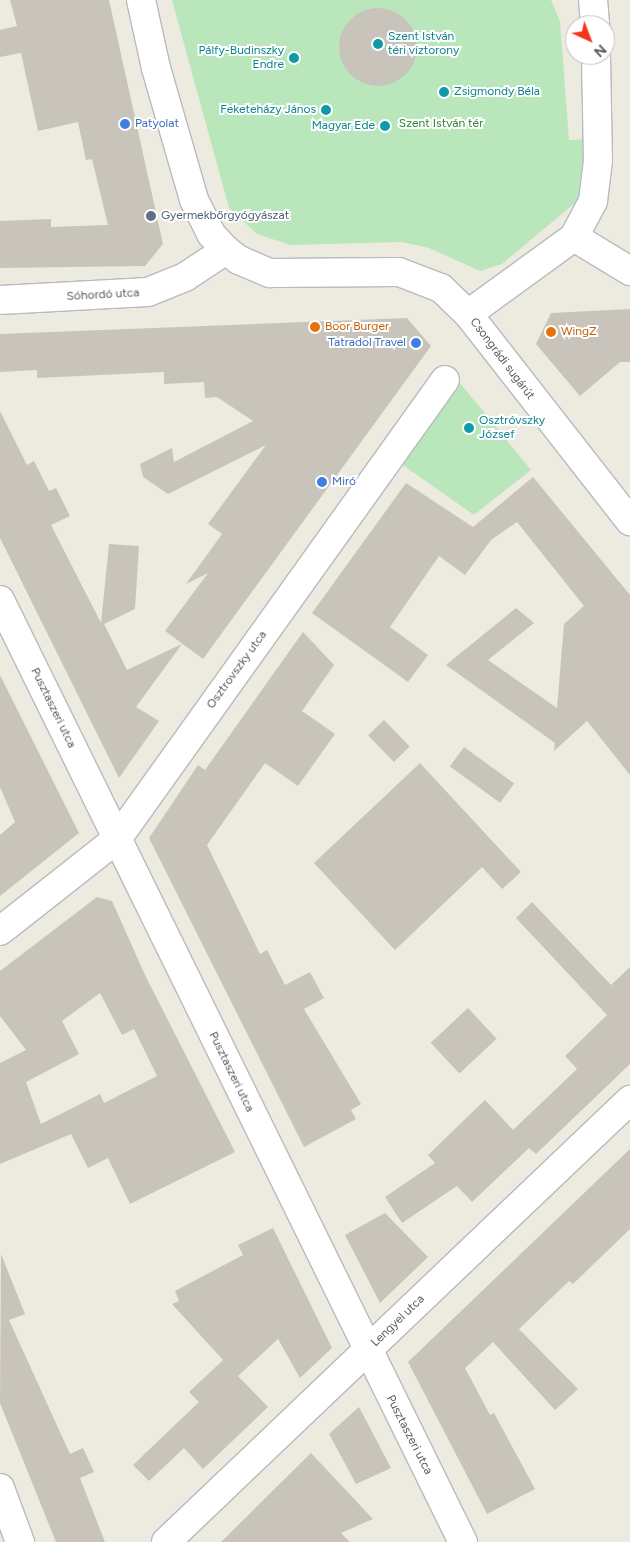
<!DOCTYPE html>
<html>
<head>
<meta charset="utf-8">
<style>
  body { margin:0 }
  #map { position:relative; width:630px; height:1542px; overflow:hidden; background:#edeadf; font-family:Figtree,sans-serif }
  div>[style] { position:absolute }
  .green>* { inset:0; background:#b9e7bb }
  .building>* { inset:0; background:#c8c4bc; transform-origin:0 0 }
  .round { border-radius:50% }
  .roads { filter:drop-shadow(1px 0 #b7bac0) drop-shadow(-1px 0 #b7bac0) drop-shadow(0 1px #b7bac0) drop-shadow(0 -1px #b7bac0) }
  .minor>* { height:28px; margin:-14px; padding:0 14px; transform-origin:14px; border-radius:14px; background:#fff }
  .dots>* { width:14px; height:14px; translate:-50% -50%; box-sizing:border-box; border:2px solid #fff; border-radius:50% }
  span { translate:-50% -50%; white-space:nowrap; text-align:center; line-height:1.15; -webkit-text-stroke:4px #fff; paint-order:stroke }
  .culture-label { font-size:12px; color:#0d838f }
  .left { translate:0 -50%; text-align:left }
  .right { translate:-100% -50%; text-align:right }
  .shop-label { font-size:12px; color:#366cbe }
  .park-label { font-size:12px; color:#2e8335 }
  .service-label { font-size:12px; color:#4e5e75 }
  .street-label { font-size:12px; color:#585c62 }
  .food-label { font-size:12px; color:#c56008 }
  .north { position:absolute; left:565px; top:15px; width:50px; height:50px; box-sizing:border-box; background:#fff; border:1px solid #bcbec0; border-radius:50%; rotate:137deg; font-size:14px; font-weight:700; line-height:20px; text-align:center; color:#585c62 }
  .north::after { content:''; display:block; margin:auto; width:18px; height:22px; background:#f4361d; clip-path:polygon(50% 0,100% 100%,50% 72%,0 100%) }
</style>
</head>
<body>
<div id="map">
  <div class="green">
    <i style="clip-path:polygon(172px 0,551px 0,560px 21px,569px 140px,590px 139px,589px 169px,575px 203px,502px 264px,480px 271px,429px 248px,402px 242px,290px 245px,257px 234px,229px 208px)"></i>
    <i style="clip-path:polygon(460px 383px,531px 470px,474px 515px,400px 463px)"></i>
  </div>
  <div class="building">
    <i style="clip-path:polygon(10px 0,109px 0,163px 244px,145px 266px,0 268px,0 221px,51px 219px,51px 227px,108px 225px,92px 159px,86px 160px,78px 122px,38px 131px,21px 53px,0 57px,0 30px,17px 26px)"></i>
    <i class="round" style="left:339px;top:8px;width:78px;height:78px"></i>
    <i style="clip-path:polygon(630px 309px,630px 362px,620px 362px,580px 396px,536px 344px,551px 313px)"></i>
    <i style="clip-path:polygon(407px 318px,431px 346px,203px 659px,165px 631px,208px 573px,186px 584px,222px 534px,208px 524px,266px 445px,168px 494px,143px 477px,140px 464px,172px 448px,174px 462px,253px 421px,217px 397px,205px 398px,204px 382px,164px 384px,164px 372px,37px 378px,37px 370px,0 372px,0 334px)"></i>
    <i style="clip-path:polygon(0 411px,27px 465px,34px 461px,49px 491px,56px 488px,70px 516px,51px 525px,101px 623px,109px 544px,139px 546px,135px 609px,104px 624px,127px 670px,182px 644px,136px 707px,159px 721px,119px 778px,0 538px)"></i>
    <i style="clip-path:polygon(533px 477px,630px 595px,630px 775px,587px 721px,554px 751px,555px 743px,446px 665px,516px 608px,534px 623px,488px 660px,557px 708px,564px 624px,584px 606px,517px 522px,491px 540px,465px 575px,439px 556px,390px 627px,428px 655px,408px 682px,312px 613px,406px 483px,473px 527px)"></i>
    <i style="clip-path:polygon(303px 632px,334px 665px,302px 711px,335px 734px,298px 786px,265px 763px,207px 845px,260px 954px,267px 950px,285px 985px,310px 972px,324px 998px,304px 1009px,361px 1104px,351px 1110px,356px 1119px,304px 1147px,149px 838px,198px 765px,205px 770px)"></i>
    <i style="clip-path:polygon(0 675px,79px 833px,0 896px,0 835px,15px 822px,0 787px)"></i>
    <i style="left:384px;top:720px;width:37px;height:22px;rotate:46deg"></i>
    <i style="left:464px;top:747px;width:62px;height:24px;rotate:36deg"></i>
    <i style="clip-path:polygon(420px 763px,521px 872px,502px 889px,482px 867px,395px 950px,314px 863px)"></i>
    <i style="clip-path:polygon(evenodd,97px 897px,112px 901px,145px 975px,235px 1152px,130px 1204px,108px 1158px,88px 1168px,71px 1134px,0 1164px,0 1063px,26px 1050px,0 1016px,0 971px,97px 897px,100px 993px,122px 1035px,134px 1029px,157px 1076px,104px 1103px,100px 1094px,41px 1124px,26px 1082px,79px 1054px,62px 1021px,100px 993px)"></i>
    <i style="clip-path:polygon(532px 902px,611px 985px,630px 967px,630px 1064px,536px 1154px,529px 1148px,472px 1202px,457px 1186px,402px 1223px,385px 1197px,435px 1163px,428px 1155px,485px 1100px,513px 1130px,577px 1069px,565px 1056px,607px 1015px,516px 918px)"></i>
    <i style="left:468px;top:1008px;width:42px;height:51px;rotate:47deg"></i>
    <i style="clip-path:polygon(630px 1149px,630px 1229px,573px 1284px,569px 1281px,519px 1329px,578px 1389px,555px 1410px,493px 1342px,465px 1368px,490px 1415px,494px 1413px,535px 1489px,487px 1514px,408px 1362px)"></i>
    <i style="clip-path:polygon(385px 1213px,428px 1257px,380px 1303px,345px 1235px)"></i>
    <i style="clip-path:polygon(273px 1228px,332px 1348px,300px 1378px,278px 1339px,238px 1376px,268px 1407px,203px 1469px,184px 1448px,149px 1481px,133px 1465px,199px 1402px,189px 1392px,223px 1360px,172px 1304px,179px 1301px,175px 1291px,243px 1255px,238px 1245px)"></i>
    <i style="clip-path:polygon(1px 1254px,25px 1314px,9px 1320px,70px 1454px,83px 1448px,94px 1472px,80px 1478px,105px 1542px,56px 1542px,0 1403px)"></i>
    <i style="clip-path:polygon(359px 1407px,391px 1468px,356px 1484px,329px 1434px)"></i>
    <i style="clip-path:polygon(311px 1453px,373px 1519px,341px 1533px,350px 1542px,221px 1542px)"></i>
  </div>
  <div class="roads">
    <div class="minor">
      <i style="left:141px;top:0;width:70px;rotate:77.6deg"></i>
      <i style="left:156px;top:68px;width:137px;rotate:73.9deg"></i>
      <i style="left:194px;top:200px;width:38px;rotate:63deg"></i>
      <i style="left:211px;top:234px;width:22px;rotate:47deg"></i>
      <i style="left:226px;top:250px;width:16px;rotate:38deg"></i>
      <i style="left:239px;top:260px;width:34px;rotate:23deg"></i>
      <i style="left:270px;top:273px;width:129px;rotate:-0.4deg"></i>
      <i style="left:399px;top:272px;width:45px;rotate:20.9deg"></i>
      <i style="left:441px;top:288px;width:37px;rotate:44deg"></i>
      <i style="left:468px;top:314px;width:263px;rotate:52deg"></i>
      <i style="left:593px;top:0;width:25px;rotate:85deg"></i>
      <i style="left:574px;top:237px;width:66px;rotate:31.3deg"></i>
      <i style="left:0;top:300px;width:148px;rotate:-3.1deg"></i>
      <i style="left:148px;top:292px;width:40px;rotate:-22deg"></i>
      <i style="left:185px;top:277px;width:49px;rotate:-33.4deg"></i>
      <i style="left:468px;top:314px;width:131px;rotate:-36deg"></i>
      <i style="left:574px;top:237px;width:41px;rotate:-62.2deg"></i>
      <i style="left:593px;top:201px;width:40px;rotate:-82.9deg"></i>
      <i style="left:598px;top:161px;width:106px;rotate:-91.1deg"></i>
      <i style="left:0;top:600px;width:1050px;rotate:63.83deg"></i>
      <i style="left:0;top:931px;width:149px;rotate:-38.2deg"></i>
      <i style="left:117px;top:839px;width:564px;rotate:-54.45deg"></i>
      <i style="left:0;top:1488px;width:58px;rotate:69.7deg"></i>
      <i style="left:166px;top:1542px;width:641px;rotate:-43.61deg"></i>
    </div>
  </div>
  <div class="dots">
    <i style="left:378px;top:44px;background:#0f9aa8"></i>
    <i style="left:294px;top:58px;background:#0f9aa8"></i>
    <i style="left:444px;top:92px;background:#0f9aa8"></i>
    <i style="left:326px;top:110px;background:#0f9aa8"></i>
    <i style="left:125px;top:124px;background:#3f7fe0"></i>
    <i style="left:385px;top:126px;background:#0f9aa8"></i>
    <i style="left:151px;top:216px;background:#5c6f8a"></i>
    <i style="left:315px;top:327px;background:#e8710a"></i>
    <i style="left:551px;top:332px;background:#e8710a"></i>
    <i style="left:416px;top:343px;background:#3f7fe0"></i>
    <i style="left:469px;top:428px;background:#0f9aa8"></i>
    <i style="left:322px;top:482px;background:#3f7fe0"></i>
  </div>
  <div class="culture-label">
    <span class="left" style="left:388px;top:44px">Szent István<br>téri víztorony</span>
    <span class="right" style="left:284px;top:58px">Pálfy-Budinszky<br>Endre</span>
    <span class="left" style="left:454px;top:92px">Zsigmondy Béla</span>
    <span class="right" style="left:316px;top:110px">Feketeházy János</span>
    <span class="right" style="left:375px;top:126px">Magyar Ede</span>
    <span class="left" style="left:479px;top:428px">Osztróvszky<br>József</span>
  </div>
  <div class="shop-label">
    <span class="left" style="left:135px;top:124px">Patyolat</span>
    <span class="right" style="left:406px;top:343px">Tatradol Travel</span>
    <span class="left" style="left:332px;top:482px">Miró</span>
  </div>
  <div class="park-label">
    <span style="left:441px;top:124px">Szent István tér</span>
  </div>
  <div class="service-label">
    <span class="left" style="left:161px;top:216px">Gyermekbőrgyógyászat</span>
  </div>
  <div class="street-label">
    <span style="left:103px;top:295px;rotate:-3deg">Sóhordó utca</span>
    <span style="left:502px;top:359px;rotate:53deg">Csongrádi sugárút</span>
    <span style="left:237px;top:670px;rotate:-54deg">Osztrovszky utca</span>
    <span style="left:53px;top:708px;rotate:64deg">Pusztaszeri utca</span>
    <span style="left:231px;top:1072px;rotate:64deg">Pusztaszeri utca</span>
    <span style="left:398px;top:1321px;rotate:-44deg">Lengyel utca</span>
    <span style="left:409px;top:1435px;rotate:63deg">Pusztaszeri utca</span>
  </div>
  <div class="food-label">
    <span class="left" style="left:325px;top:327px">Boor Burger</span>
    <span class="left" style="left:561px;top:332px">WingZ</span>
  </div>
  <div class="north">N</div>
</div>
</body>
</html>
